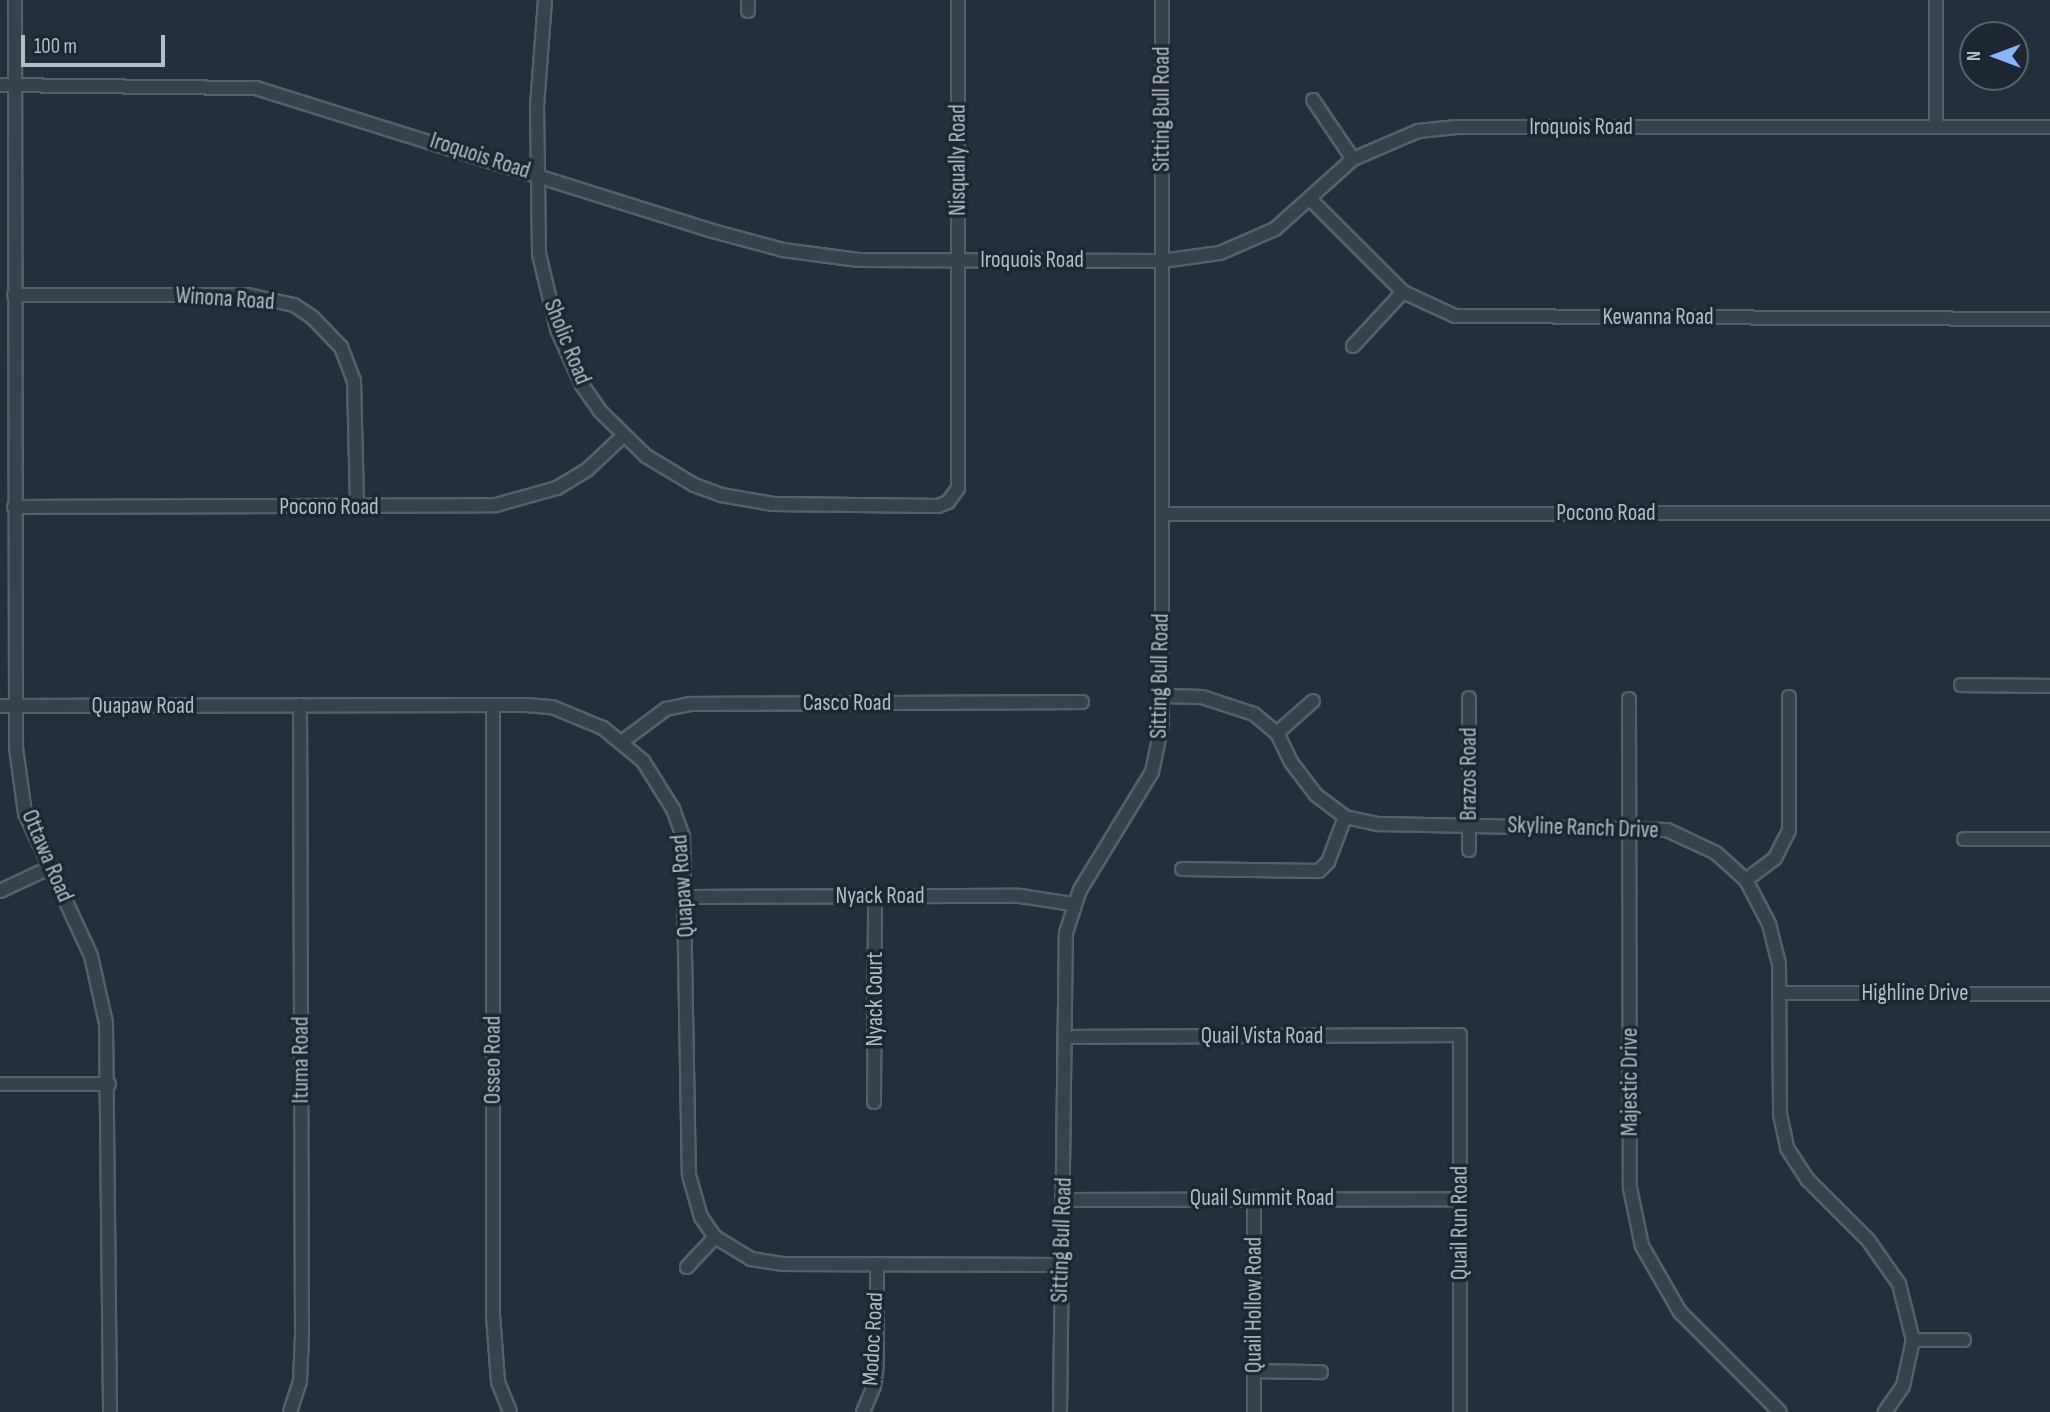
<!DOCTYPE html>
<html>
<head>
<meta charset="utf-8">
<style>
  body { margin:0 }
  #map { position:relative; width:2050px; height:1412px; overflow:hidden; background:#242f3e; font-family:"Sofia Sans Condensed",sans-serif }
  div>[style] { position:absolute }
  .roads { filter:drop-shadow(2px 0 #565f6c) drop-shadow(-2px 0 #565f6c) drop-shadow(0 2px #565f6c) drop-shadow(0 -2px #565f6c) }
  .minor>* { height:12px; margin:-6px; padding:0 6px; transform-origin:6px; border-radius:6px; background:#38414e }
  span { translate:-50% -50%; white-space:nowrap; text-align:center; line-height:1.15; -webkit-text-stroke:7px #1d2633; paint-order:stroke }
  .street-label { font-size:23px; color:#b4bcc9 }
  .north { position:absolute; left:1959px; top:21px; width:70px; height:70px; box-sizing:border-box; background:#1d2633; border:2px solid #59626f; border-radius:50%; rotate:270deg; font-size:19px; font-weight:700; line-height:28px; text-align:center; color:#b4bcc9 }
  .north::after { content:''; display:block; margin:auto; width:24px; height:32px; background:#8ab4f8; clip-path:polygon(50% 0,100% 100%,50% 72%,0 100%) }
  .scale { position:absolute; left:21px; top:35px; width:144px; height:32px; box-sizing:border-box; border:4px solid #b4bcc9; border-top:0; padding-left:9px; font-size:21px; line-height:24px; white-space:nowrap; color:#b4bcc9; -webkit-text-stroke:5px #1d2633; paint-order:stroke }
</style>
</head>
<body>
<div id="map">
  <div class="roads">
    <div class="minor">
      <i style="left:15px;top:0;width:748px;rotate:89.92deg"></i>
      <i style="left:16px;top:748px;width:66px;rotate:82.1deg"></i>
      <i style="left:25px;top:813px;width:157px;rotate:65.2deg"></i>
      <i style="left:91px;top:956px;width:69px;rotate:77.4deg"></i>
      <i style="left:106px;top:1023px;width:389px;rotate:89.4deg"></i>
      <i style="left:545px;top:0;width:107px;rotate:94.3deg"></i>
      <i style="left:537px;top:107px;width:147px;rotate:89.2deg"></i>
      <i style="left:539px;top:254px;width:77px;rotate:76.5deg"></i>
      <i style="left:557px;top:329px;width:61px;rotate:65.9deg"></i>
      <i style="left:582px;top:385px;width:32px;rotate:55deg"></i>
      <i style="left:600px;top:411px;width:64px;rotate:44.4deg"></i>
      <i style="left:646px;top:456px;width:56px;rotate:31.1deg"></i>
      <i style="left:694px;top:485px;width:29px;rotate:20deg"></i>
      <i style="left:721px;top:495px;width:53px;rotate:9.8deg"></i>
      <i style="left:773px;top:504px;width:165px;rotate:0.7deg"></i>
      <i style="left:938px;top:506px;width:11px;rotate:-22deg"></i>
      <i style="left:948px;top:502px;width:17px;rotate:-54deg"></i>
      <i style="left:958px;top:488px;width:488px;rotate:-90deg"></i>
      <i style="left:748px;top:11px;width:11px;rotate:-90deg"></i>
      <i style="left:0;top:85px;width:256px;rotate:0.7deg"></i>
      <i style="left:256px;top:88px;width:475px;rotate:17.4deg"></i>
      <i style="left:709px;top:230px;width:77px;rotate:15.1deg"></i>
      <i style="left:783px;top:250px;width:76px;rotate:7.6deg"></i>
      <i style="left:858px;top:260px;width:304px;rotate:0.2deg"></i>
      <i style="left:1162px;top:261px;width:59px;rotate:-7.9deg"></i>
      <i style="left:1220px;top:253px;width:60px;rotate:-23.6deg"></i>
      <i style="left:1275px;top:229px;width:105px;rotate:-41.9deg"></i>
      <i style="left:1353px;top:159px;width:71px;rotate:-23.3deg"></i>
      <i style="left:1418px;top:131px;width:39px;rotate:-6deg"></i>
      <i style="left:1457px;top:127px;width:593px"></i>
      <i style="left:1313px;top:100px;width:71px;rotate:55.9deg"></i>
      <i style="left:1936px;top:126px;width:126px;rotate:-90deg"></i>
      <i style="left:1310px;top:199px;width:132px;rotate:45deg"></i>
      <i style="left:1403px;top:292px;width:57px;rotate:24.8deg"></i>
      <i style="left:1455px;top:316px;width:595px;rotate:0.29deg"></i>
      <i style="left:14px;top:295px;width:234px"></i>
      <i style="left:248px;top:295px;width:47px;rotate:12.3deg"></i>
      <i style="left:294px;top:305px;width:22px;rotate:34deg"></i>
      <i style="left:312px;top:317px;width:42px;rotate:46deg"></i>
      <i style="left:341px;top:347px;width:36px;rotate:69deg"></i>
      <i style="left:354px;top:381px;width:126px;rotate:88.6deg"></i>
      <i style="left:1353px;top:346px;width:74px;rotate:-47.2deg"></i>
      <i style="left:14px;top:507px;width:482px;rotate:-0.2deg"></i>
      <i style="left:496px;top:505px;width:63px;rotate:-15.6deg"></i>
      <i style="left:557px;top:488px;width:35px;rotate:-31deg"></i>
      <i style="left:587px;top:470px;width:50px;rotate:-43.4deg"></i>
      <i style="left:1162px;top:514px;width:888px;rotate:-0.06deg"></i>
      <i style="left:1961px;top:685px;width:89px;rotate:0.6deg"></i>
      <i style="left:1162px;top:696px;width:40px;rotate:1.4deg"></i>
      <i style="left:1202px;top:697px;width:55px;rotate:18.1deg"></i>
      <i style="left:1254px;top:714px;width:30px;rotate:40deg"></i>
      <i style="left:1277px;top:733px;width:32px;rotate:64deg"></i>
      <i style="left:1291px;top:762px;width:41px;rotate:52.9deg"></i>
      <i style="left:1316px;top:795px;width:36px;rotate:37deg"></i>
      <i style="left:1345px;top:817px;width:35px;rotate:12deg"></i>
      <i style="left:1379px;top:824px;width:288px;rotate:1.2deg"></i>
      <i style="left:1667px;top:830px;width:54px;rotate:25.1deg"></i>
      <i style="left:1716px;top:853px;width:40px;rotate:42deg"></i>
      <i style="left:1746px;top:880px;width:50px;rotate:62.4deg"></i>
      <i style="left:1769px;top:924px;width:41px;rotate:76deg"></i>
      <i style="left:1779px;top:964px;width:150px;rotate:89.6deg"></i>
      <i style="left:1780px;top:1114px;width:35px;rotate:78deg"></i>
      <i style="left:1787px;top:1148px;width:38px;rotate:57deg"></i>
      <i style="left:1808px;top:1180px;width:85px;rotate:45deg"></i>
      <i style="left:1868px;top:1240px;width:54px;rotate:54.8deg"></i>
      <i style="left:1899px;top:1284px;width:58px;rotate:76deg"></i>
      <i style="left:1913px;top:1340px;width:47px;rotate:102.3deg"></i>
      <i style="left:1903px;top:1386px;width:32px;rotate:125deg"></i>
      <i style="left:1469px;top:698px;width:152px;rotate:90deg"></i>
      <i style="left:1629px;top:699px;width:489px;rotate:89.9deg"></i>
      <i style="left:1630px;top:1188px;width:59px;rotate:78.3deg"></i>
      <i style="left:1642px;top:1246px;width:76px;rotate:60.1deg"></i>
      <i style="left:1680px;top:1312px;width:141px;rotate:45deg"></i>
      <i style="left:493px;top:705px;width:610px;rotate:90deg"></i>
      <i style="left:493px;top:1315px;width:67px;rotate:85.7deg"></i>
      <i style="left:498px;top:1382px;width:32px;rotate:68deg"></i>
      <i style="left:0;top:706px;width:527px;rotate:-0.11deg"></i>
      <i style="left:527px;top:705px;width:25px;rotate:5deg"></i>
      <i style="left:552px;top:707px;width:55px;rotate:22.4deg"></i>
      <i style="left:603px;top:728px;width:52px;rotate:39.5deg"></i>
      <i style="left:643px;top:761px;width:57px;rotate:58deg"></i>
      <i style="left:673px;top:809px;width:30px;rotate:70deg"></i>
      <i style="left:683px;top:837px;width:338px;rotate:89deg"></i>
      <i style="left:689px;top:1175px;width:44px;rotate:74.1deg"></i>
      <i style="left:701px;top:1217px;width:24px;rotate:55deg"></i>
      <i style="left:715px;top:1237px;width:42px;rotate:31.4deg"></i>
      <i style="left:751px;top:1259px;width:33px;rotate:9deg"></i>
      <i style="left:784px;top:1264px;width:276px;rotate:0.2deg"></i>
      <i style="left:1277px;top:733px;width:48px;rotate:-41.6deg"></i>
      <i style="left:623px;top:741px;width:54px;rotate:-36.7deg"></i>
      <i style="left:666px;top:709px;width:24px;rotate:-12deg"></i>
      <i style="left:689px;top:704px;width:393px;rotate:-0.3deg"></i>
      <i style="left:1964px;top:839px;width:86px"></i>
      <i style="left:1182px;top:869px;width:137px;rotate:0.8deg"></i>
      <i style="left:1319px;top:871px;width:13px;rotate:-45deg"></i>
      <i style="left:1328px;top:862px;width:48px;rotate:-69.3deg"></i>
      <i style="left:1746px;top:880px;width:36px;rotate:-37deg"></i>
      <i style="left:1775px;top:858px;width:31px;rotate:-63deg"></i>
      <i style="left:1789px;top:830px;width:133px;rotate:-90deg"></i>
      <i style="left:0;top:891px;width:54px;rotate:-25.1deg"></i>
      <i style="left:687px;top:897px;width:333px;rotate:-0.2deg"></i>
      <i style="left:1020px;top:896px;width:54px;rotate:8.6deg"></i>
      <i style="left:1779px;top:993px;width:271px;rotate:0.2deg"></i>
      <i style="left:1065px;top:1037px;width:395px;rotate:-0.3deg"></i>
      <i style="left:1460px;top:1035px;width:377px;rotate:90deg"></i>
      <i style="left:0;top:1084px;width:109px"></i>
      <i style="left:874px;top:1102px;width:205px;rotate:-89.7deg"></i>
      <i style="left:1065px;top:1200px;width:394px;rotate:-0.1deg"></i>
      <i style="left:687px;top:1267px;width:41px;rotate:-47deg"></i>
      <i style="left:1913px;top:1340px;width:51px"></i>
      <i style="left:1254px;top:1371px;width:67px;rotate:0.9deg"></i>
      <i style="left:290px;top:1412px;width:33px;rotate:-72deg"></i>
      <i style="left:300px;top:1381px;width:45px;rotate:-87.5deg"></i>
      <i style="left:302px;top:1336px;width:631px;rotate:-90.18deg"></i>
      <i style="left:863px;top:1412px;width:28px;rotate:-67deg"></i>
      <i style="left:874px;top:1386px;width:21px;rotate:-82deg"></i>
      <i style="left:877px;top:1365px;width:101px;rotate:-90deg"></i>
      <i style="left:1060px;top:1412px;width:479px;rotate:-89.3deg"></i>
      <i style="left:1066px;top:933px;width:45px;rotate:-72deg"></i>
      <i style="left:1080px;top:890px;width:138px;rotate:-58.6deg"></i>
      <i style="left:1152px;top:772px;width:49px;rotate:-78.2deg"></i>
      <i style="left:1162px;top:724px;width:724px;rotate:-90deg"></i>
      <i style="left:1254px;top:1412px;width:215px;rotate:-90deg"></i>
    </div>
  </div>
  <div class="street-label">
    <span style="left:1162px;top:109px;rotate:-90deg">Sitting Bull Road</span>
    <span style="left:1581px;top:127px">Iroquois Road</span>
    <span style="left:480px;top:156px;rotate:18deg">Iroquois Road</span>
    <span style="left:958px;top:160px;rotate:-90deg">Nisqually Road</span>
    <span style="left:1032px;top:260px">Iroquois Road</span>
    <span style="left:225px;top:299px;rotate:4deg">Winona Road</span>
    <span style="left:1658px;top:317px">Kewanna Road</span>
    <span style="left:567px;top:342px;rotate:68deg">Sholic Road</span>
    <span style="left:329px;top:507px">Pocono Road</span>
    <span style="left:1606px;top:513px">Pocono Road</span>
    <span style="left:1160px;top:676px;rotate:-89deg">Sitting Bull Road</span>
    <span style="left:847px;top:703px">Casco Road</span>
    <span style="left:143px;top:706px">Quapaw Road</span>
    <span style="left:1469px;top:774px;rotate:-90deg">Brazos Road</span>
    <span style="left:1583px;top:828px;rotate:2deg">Skyline Ranch Drive</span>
    <span style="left:47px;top:856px;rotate:67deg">Ottawa Road</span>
    <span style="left:683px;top:886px;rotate:-94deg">Quapaw Road</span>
    <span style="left:880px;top:896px">Nyack Road</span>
    <span style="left:1915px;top:993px">Highline Drive</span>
    <span style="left:875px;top:999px;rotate:-90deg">Nyack Court</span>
    <span style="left:1262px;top:1036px">Quail Vista Road</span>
    <span style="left:301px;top:1060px;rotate:-90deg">Ituma Road</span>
    <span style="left:493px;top:1060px;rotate:-90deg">Osseo Road</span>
    <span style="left:1630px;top:1082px;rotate:-90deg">Majestic Drive</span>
    <span style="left:1262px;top:1198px">Quail Summit Road</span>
    <span style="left:1460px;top:1223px;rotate:-90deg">Quail Run Road</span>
    <span style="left:1062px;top:1240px;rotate:-88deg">Sitting Bull Road</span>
    <span style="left:1254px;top:1305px;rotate:-90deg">Quail Hollow Road</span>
    <span style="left:873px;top:1339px;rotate:-87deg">Modoc Road</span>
  </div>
  <div class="north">N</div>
  <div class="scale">100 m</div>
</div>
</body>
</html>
